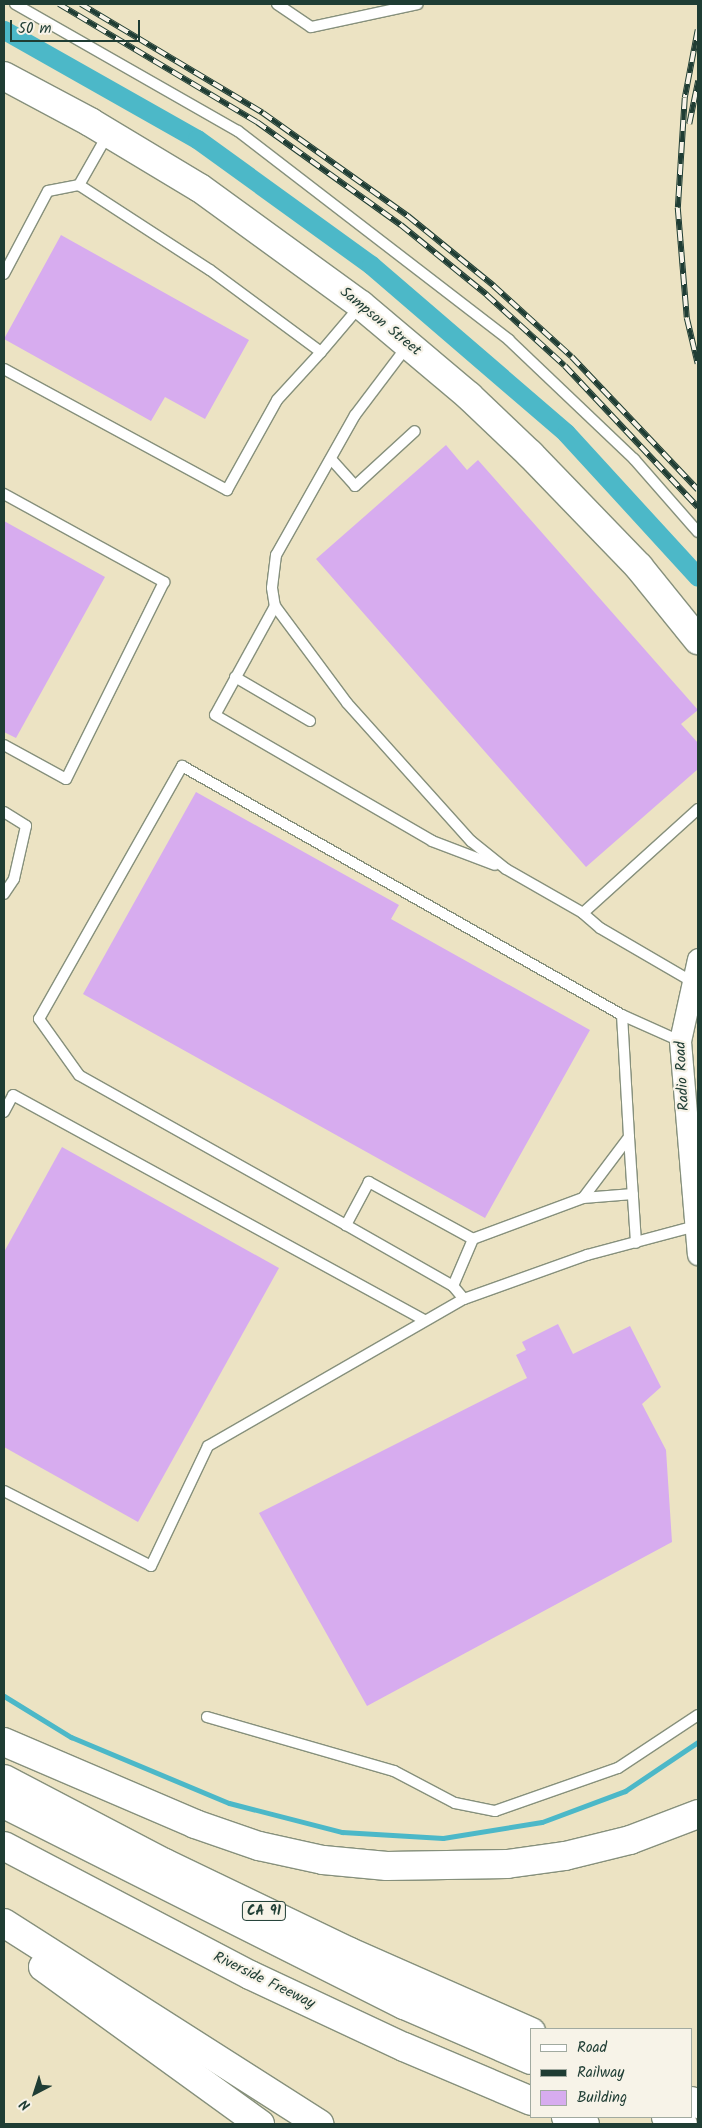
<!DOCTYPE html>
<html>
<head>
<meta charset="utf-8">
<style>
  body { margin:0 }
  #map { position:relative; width:702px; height:2128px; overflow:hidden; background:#ece3c3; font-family:Kalam,sans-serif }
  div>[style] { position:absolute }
  .stream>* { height:5px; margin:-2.5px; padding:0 2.5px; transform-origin:2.5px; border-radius:2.5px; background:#4cb8c8 }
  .canal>* { height:19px; margin:-9.5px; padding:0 9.5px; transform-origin:9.5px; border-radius:9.5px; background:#4cb8c8 }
  .building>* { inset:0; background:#d7acef }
  .roads { filter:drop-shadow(1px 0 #86907c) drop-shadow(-1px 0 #86907c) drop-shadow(0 1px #86907c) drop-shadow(0 -1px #86907c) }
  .lane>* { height:10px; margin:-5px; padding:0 5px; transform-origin:5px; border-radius:5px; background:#fff }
  .street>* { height:21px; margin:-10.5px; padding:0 10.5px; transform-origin:10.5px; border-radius:10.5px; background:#fff }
  .secondary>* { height:28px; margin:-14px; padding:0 14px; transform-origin:14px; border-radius:14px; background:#fff }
  .highway>* { height:28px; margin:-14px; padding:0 14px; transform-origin:14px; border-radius:14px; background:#fff }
  .rail>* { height:5.5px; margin-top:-2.75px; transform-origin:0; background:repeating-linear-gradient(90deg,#f7f3e8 0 11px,#1f3d34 0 22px); box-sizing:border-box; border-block:1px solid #1f3d34 }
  span { translate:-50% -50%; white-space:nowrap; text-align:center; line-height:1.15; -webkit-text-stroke:4.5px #f7f3e8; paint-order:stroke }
  .shield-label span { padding:1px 4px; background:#f7f3e8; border:1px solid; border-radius:4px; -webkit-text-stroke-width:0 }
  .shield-label { font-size:14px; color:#1f3d34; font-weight:700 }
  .street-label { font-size:15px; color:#1f3d34 }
  .frame { position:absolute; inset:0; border:5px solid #1f3d34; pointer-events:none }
  .legend { position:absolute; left:530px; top:2028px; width:162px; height:90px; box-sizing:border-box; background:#f7f3e8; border:1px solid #a1aaa0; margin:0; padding:6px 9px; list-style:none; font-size:15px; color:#1f3d34 }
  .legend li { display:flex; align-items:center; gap:10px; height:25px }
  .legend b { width:25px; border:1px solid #a1aaa0 }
  .north { position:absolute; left:10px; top:2068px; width:50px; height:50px; -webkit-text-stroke:4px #f7f3e8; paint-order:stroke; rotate:220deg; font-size:14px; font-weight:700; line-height:20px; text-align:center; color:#1f3d34 }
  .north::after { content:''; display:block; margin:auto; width:18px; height:22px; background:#1f3d34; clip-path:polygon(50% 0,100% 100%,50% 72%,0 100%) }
  .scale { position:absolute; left:10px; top:20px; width:130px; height:22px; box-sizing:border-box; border:2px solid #1f3d34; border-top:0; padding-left:6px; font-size:15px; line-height:18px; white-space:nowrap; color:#1f3d34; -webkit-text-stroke:4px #f7f3e8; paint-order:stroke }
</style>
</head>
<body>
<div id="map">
  <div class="stream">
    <i style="left:4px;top:34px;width:3px;rotate:-72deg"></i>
    <i style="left:409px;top:305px;width:6px;rotate:-51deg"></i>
    <i style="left:4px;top:1696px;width:79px;rotate:31.5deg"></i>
    <i style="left:71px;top:1737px;width:171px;rotate:22.7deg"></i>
    <i style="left:229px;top:1803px;width:117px;rotate:14.4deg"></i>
    <i style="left:342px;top:1832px;width:101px;rotate:3.4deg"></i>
    <i style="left:443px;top:1838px;width:100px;rotate:-9.2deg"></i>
    <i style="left:542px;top:1822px;width:89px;rotate:-20.5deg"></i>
    <i style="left:625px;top:1791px;width:88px;rotate:-33.9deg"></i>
  </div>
  <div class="canal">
    <i style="left:4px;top:30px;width:222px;rotate:29.5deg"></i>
    <i style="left:197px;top:139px;width:215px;rotate:35.9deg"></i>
    <i style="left:371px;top:265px;width:257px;rotate:40.7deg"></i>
    <i style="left:566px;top:433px;width:195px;rotate:47.5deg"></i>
  </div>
  <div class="building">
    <i style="clip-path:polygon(61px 235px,249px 340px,205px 419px,165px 397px,151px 421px,4px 339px)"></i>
    <i style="clip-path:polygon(446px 445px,467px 470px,478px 460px,698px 710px,681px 724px,698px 743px,698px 769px,586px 867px,316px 559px)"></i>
    <i style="clip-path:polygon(4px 521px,105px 577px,16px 738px,4px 732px)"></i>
    <i style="clip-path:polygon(196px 792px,399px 905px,391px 919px,590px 1030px,485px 1218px,83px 994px)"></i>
    <i style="clip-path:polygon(62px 1147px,279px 1268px,138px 1522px,4px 1447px,4px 1252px)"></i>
    <i style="clip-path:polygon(558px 1324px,573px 1354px,630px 1326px,661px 1387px,642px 1404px,666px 1450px,672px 1542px,367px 1706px,259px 1513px,527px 1378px,516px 1355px,526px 1350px,522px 1342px)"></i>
  </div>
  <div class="roads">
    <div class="lane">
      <i style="left:15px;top:4px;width:257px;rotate:29.7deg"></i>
      <i style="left:238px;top:131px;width:342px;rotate:37.6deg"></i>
      <i style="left:509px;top:340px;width:173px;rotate:43.6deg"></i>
      <i style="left:634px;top:459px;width:97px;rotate:48.8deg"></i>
      <i style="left:277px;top:4px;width:41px;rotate:34.1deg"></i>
      <i style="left:311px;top:27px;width:109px;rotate:-12.1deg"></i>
      <i style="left:108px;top:134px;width:59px;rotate:119.6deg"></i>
      <i style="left:79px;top:185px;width:156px;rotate:33deg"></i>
      <i style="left:210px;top:270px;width:138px;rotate:36.5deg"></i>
      <i style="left:321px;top:352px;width:60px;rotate:-49.7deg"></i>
      <i style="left:4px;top:274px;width:94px;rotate:-62.1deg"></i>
      <i style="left:48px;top:191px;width:32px;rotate:-11deg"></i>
      <i style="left:408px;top:345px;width:88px;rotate:127.1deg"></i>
      <i style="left:355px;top:415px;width:161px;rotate:119.4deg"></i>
      <i style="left:276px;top:555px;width:33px;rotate:97deg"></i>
      <i style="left:272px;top:588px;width:18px;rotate:81deg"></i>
      <i style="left:275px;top:606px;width:121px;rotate:53.4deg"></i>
      <i style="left:347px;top:703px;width:186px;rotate:48.1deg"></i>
      <i style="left:471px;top:841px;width:45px;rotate:38.7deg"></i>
      <i style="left:506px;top:869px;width:89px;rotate:29.7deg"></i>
      <i style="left:4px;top:369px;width:254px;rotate:28.5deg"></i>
      <i style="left:227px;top:490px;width:103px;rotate:-60.9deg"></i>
      <i style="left:277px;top:400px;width:65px;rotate:-47.5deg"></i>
      <i style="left:331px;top:459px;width:36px;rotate:48deg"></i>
      <i style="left:355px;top:486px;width:81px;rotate:-42.5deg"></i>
      <i style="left:4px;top:494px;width:183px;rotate:28.8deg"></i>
      <i style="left:164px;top:582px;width:220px;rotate:116.4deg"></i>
      <i style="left:66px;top:779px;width:71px;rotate:-151.3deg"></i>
      <i style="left:275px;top:606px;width:124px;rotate:118.8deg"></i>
      <i style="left:215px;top:715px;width:251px;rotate:30.1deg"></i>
      <i style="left:432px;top:841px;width:67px;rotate:20.9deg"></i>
      <i style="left:235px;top:677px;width:87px;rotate:30.4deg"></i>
      <i style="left:4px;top:812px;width:26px;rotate:32deg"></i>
      <i style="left:26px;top:826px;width:54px;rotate:102.8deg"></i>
      <i style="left:14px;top:879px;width:18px;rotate:124deg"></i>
      <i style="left:691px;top:981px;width:105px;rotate:-149.8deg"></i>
      <i style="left:600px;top:928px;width:23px;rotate:-139deg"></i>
      <i style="left:583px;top:913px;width:155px;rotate:-42.1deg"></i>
      <i style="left:680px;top:1041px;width:64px;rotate:-155.9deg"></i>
      <i style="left:622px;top:1015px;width:122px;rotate:86.7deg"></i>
      <i style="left:629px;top:1137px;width:76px;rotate:127deg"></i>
      <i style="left:583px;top:1198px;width:117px;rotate:159.6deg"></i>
      <i style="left:473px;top:1239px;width:119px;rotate:-151.3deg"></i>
      <i style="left:369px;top:1182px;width:49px;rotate:118.1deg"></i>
      <i style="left:346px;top:1225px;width:123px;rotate:29.7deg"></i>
      <i style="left:453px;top:1286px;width:17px;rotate:50deg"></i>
      <i style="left:464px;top:1299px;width:131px;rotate:-19.7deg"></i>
      <i style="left:587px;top:1255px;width:113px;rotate:-14.9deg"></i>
      <i style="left:4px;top:1112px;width:19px;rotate:-62deg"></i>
      <i style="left:13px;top:1095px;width:469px;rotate:28.7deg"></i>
      <i style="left:629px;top:1137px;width:106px;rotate:86.2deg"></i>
      <i style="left:583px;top:1198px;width:50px;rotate:-4.6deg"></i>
      <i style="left:346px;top:1225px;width:306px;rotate:-150.7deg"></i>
      <i style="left:79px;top:1075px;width:69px;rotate:-125.5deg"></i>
      <i style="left:39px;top:1019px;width:291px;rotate:-60.5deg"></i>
      <i style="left:182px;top:766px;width:506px;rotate:29.51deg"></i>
      <i style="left:453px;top:1286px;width:51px;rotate:-66.9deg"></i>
      <i style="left:4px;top:1491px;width:165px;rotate:27deg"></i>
      <i style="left:151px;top:1566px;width:133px;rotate:-64.6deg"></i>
      <i style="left:208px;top:1446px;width:295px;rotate:-29.9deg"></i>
      <i style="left:207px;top:1717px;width:195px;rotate:16.1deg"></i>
      <i style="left:394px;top:1771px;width:69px;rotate:27.7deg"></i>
      <i style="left:455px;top:1803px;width:41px;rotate:11.3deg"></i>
      <i style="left:495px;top:1811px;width:130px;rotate:-19.3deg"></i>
      <i style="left:618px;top:1768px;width:96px;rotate:-33.5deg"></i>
    </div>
    <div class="street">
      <i style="left:698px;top:959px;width:84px;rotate:102.4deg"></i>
      <i style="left:680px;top:1041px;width:214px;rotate:85.2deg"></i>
    </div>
    <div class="secondary">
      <i style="left:4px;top:76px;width:98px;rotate:28.1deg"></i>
      <i style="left:90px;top:122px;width:128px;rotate:31deg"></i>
      <i style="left:200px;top:188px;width:199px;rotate:36deg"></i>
      <i style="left:361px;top:305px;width:141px;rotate:40.1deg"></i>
      <i style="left:469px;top:396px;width:84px;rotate:43.6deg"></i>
      <i style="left:530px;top:454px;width:157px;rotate:46deg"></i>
      <i style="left:639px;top:567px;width:94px;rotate:51.1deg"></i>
    </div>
    <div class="highway">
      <i style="left:4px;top:1742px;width:208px;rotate:23.2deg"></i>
      <i style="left:195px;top:1824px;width:68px;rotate:19deg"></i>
      <i style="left:259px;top:1846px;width:66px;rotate:12.3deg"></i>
      <i style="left:323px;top:1860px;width:64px;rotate:5.4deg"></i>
      <i style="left:387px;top:1866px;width:120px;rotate:-1deg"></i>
      <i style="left:507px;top:1864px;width:59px;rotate:-7.9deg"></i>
      <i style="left:565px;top:1856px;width:67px;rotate:-13.8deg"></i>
      <i style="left:630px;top:1840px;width:73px;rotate:-20.9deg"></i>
      <i style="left:4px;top:1779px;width:182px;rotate:27.6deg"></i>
      <i style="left:165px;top:1863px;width:205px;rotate:25.7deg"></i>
      <i style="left:350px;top:1952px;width:198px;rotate:23.8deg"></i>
      <i style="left:4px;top:1804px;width:448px;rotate:26.7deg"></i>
      <i style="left:404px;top:2005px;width:138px;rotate:23.4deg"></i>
      <i style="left:4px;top:1846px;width:278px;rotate:27.7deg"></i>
      <i style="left:250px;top:1975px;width:170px;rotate:25.1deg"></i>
      <i style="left:404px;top:2047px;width:138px;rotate:23deg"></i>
      <i style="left:4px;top:1923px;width:374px;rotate:32.5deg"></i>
      <i style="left:43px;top:1967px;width:268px;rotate:35.9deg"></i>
      <i style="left:691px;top:2101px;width:8px;rotate:23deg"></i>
      <i style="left:566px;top:2117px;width:20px;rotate:20deg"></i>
      <i style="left:666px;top:2117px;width:18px;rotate:22deg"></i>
    </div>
  </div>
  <div class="rail">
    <i style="left:59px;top:4px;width:230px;rotate:30.8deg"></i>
    <i style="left:257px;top:122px;width:177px;rotate:35.6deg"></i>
    <i style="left:401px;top:225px;width:111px;rotate:39.1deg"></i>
    <i style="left:487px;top:295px;width:105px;rotate:42.3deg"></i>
    <i style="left:565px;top:366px;width:194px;rotate:46.7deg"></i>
    <i style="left:81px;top:4px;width:212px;rotate:30.9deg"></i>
    <i style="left:263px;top:113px;width:178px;rotate:35.4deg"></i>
    <i style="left:408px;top:216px;width:111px;rotate:39.1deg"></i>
    <i style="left:494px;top:286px;width:105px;rotate:42.3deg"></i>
    <i style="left:572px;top:357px;width:183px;rotate:46.5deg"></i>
    <i style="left:698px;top:30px;width:69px;rotate:100.8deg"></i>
    <i style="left:685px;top:98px;width:110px;rotate:93.6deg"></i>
    <i style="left:678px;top:208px;width:110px;rotate:85.3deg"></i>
    <i style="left:687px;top:318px;width:47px;rotate:76.6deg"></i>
    <i style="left:689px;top:124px;width:44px;rotate:-78.2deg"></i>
  </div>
  <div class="shield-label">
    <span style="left:264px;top:1911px">CA 91</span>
  </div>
  <div class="street-label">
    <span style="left:380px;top:322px;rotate:39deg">Sampson Street</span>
    <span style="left:683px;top:1076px;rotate:-93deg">Radio Road</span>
    <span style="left:264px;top:1981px;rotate:26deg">Riverside Freeway</span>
  </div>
  <div class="frame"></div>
  <ul class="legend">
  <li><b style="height:6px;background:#fff"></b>Road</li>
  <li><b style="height:6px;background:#1f3d34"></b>Railway</li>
  <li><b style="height:14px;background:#d7acef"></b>Building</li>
  </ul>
  <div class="north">N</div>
  <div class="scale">50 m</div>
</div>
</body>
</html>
